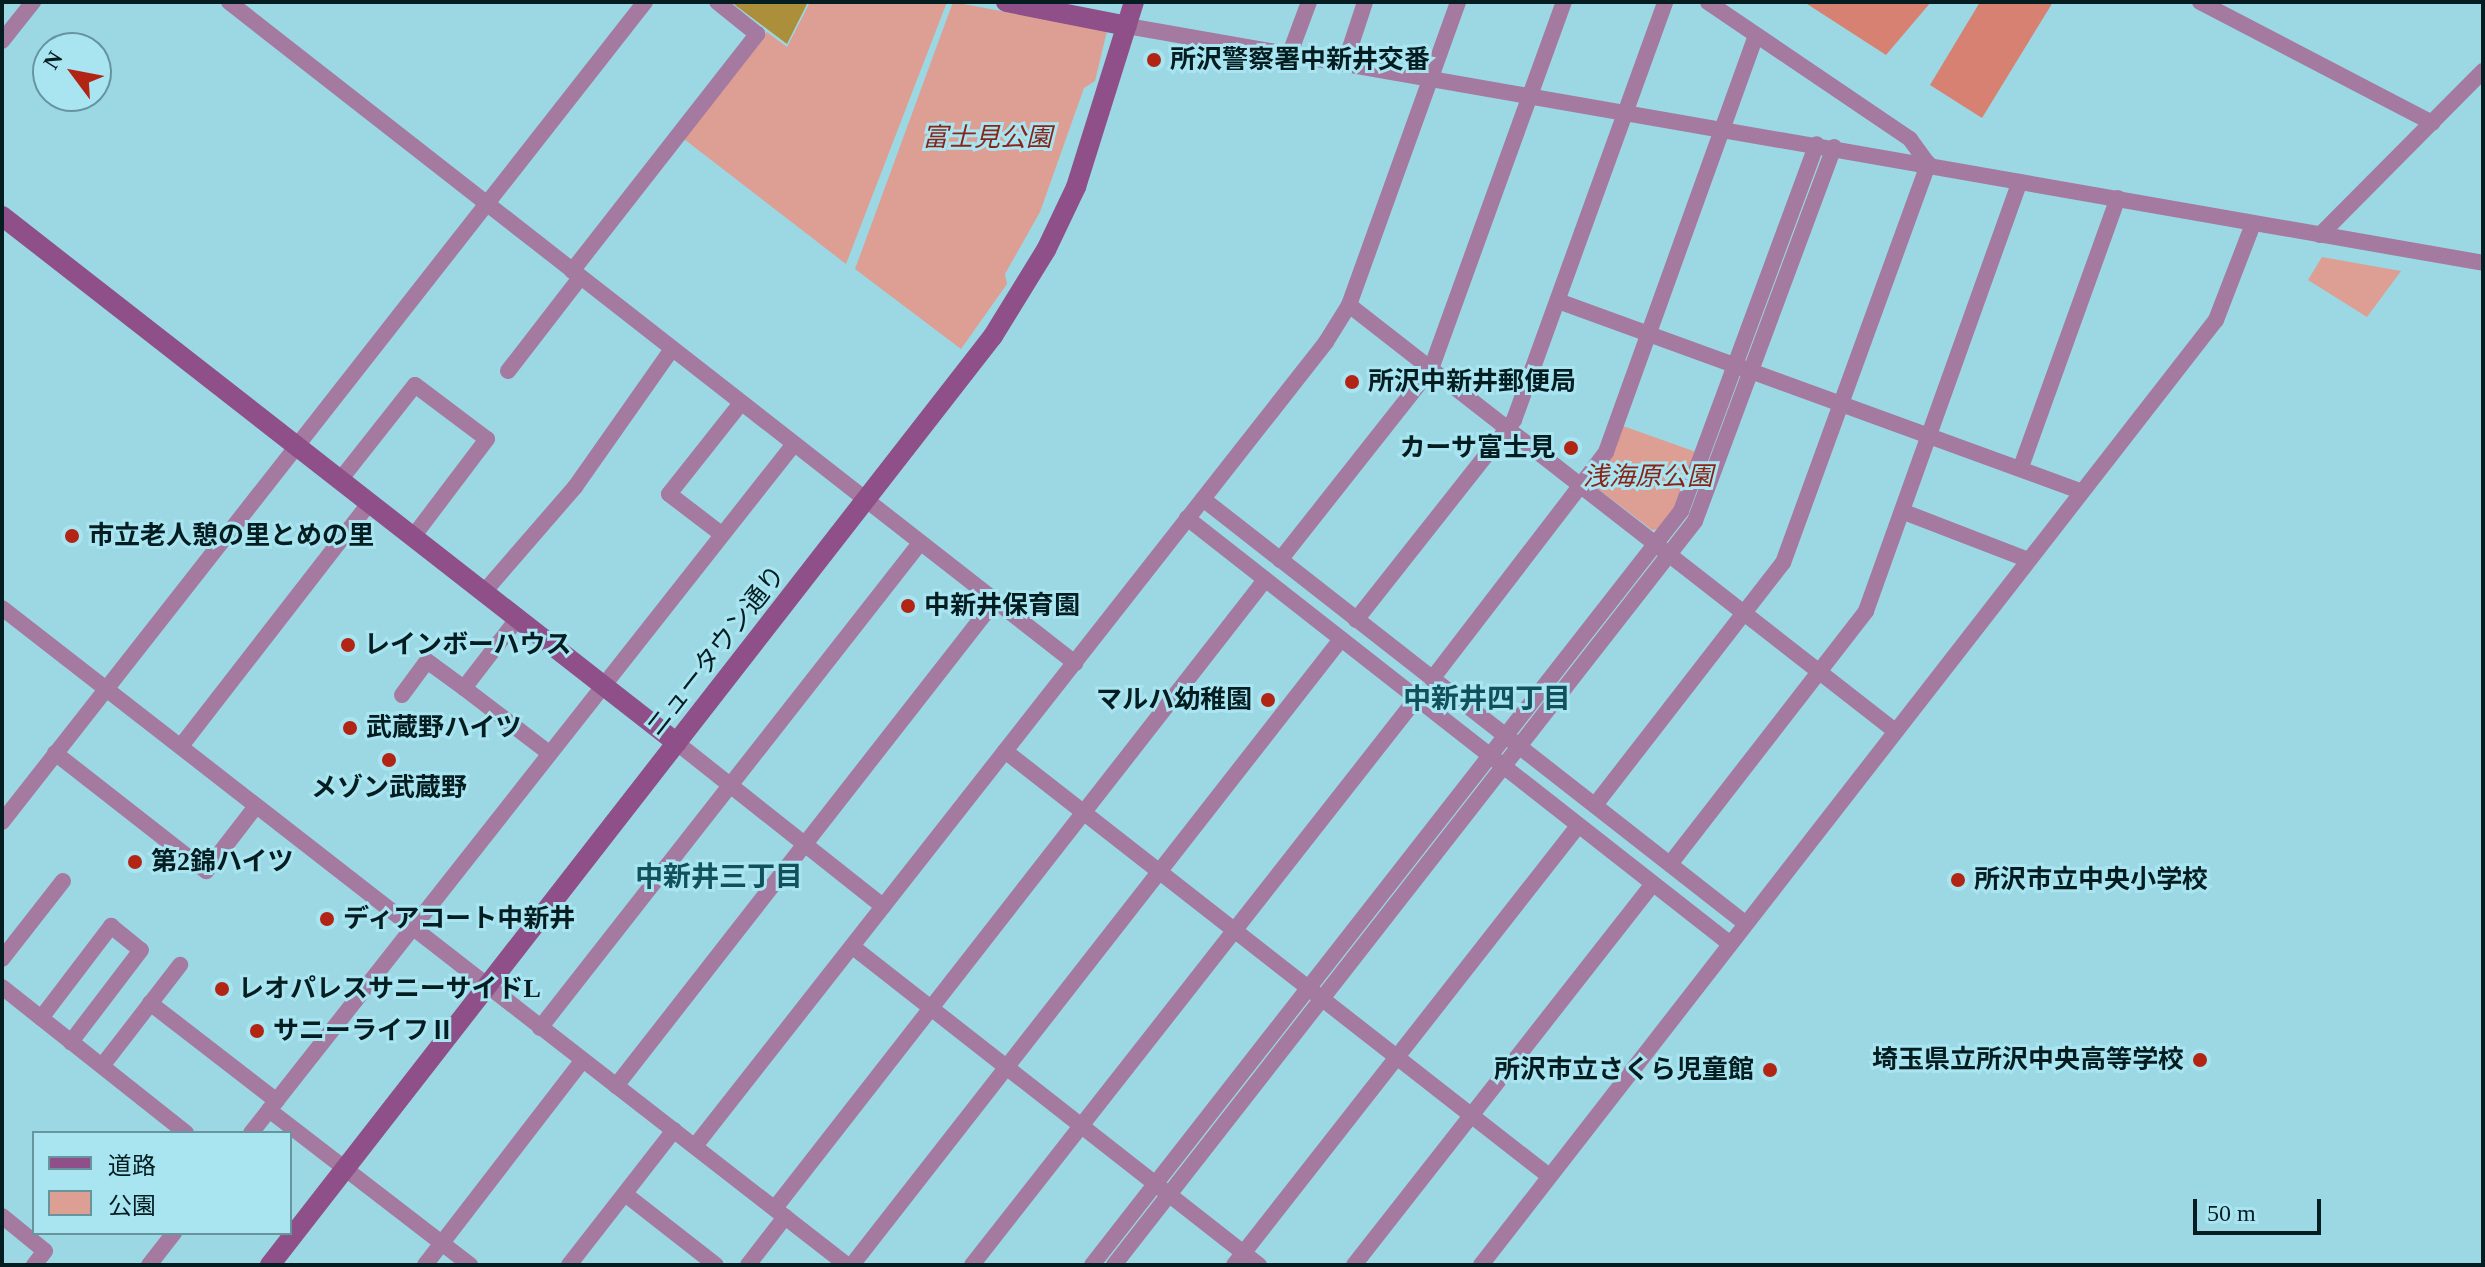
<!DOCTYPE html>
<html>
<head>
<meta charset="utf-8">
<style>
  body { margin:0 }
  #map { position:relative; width:2485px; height:1267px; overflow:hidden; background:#9bd8e3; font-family:"Times New Roman","Noto Sans JP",serif }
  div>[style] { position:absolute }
  .green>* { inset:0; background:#dd9f93 }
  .forest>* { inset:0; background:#d78172 }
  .water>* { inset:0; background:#ac8f3a }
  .street>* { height:16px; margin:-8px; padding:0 8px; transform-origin:8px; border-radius:8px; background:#a57aa0 }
  .secondary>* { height:20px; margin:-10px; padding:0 10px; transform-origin:10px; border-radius:10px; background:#8f508a }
  .dots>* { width:22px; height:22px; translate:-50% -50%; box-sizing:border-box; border:4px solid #a8e5f1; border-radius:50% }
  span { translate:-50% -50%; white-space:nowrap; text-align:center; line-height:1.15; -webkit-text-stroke:6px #a8e5f1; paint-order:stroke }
  .poi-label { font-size:26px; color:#041d21; font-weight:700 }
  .left { translate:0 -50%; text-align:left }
  .right { translate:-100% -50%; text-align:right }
  .park-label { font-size:26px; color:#8a2418; font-style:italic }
  .street-label { font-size:26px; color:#041d21 }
  .neighbourhood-label { font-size:28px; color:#10515b; font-weight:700 }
  .frame { position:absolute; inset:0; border:4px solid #041d21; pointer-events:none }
  .legend { position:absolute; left:32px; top:1131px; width:260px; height:104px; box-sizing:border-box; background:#a8e5f1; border:2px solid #66959e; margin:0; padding:10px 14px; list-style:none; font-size:24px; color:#041d21 }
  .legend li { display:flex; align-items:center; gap:16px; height:40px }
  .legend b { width:40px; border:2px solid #66959e }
  .north { position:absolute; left:32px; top:32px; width:80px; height:80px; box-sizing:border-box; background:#a8e5f1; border:2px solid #66959e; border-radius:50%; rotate:302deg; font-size:22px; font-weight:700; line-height:32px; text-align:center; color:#041d21 }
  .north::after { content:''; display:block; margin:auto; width:28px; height:36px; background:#b22414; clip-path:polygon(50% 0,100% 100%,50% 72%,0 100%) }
  .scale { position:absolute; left:2193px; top:1199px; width:128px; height:36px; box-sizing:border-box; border:4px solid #041d21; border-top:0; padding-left:10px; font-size:24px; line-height:28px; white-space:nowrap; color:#041d21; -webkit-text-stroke:6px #a8e5f1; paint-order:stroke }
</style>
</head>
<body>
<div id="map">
  <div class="green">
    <i style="clip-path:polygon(810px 2px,947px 2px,846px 264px,684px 139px,767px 32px,787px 47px)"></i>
    <i style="clip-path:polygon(953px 2px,1107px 31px,1095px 81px,1084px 88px,1040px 212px,1005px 274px,1007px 284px,961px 349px,855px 269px)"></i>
    <i style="clip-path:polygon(2322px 257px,2401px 271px,2367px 317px,2308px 280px)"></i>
    <i style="clip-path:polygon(1623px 426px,1699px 453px,1685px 490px,1661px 529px,1652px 530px,1597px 488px)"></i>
  </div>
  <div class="forest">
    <i style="clip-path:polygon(1804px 2px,1931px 2px,1886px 55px)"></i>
    <i style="clip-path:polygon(1980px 2px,2053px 2px,1982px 118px,1930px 85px)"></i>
  </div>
  <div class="water">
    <i style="clip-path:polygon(731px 2px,808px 2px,787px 44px)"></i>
  </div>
  <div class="street">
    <i style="left:229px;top:2px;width:1074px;rotate:38deg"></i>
    <i style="left:2200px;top:2px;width:262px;rotate:27.5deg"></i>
    <i style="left:1127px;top:26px;width:1377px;rotate:9.91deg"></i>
    <i style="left:2px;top:41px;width:50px;rotate:-51.5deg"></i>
    <i style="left:1290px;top:53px;width:54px;rotate:-69.6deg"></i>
    <i style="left:1345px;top:63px;width:64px;rotate:-71.8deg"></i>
    <i style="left:2320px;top:235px;width:231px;rotate:-45.2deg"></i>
    <i style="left:572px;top:271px;width:301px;rotate:-52deg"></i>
    <i style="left:757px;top:34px;width:51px;rotate:-141.3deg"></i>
    <i style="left:1558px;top:301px;width:556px;rotate:20deg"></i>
    <i style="left:1349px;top:305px;width:691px;rotate:37.95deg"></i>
    <i style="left:508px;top:371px;width:118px;rotate:-52.3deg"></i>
    <i style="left:2021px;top:467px;width:286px;rotate:-70.2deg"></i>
    <i style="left:340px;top:480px;width:121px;rotate:-51.7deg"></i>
    <i style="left:415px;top:385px;width:90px;rotate:36.9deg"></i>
    <i style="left:487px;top:439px;width:123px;rotate:127.1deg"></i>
    <i style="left:1203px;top:499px;width:688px;rotate:38.04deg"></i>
    <i style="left:1904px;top:512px;width:131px;rotate:21.1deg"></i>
    <i style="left:1187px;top:518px;width:689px;rotate:38.1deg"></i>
    <i style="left:720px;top:533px;width:64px;rotate:-142.6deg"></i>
    <i style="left:669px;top:494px;width:116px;rotate:-51.6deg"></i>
    <i style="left:1280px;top:560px;width:243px;rotate:-51.7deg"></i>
    <i style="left:1431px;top:369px;width:390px;rotate:-70.1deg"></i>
    <i style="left:484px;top:592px;width:139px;rotate:-49.1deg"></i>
    <i style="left:575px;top:487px;width:169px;rotate:-54.9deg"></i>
    <i style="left:2px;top:608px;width:1070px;rotate:37.87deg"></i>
    <i style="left:1356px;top:620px;width:255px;rotate:-51.7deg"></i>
    <i style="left:1514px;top:420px;width:444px;rotate:-70.1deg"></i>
    <i style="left:1432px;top:679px;width:286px;rotate:-52.5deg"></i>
    <i style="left:1606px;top:452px;width:443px;rotate:-70.2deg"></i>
    <i style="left:464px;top:688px;width:107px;rotate:37.4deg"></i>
    <i style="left:402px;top:695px;width:42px;rotate:-53.7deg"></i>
    <i style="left:427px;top:661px;width:46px;rotate:36.1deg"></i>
    <i style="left:464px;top:688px;width:88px;rotate:-52.4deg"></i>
    <i style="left:677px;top:743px;width:263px;rotate:38.4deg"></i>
    <i style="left:181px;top:746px;width:306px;rotate:-52.2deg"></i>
    <i style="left:1005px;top:751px;width:690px;rotate:38deg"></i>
    <i style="left:55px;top:753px;width:192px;rotate:38deg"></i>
    <i style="left:206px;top:871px;width:82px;rotate:-52.4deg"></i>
    <i style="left:1595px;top:805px;width:306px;rotate:-52.2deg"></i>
    <i style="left:1783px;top:563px;width:425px;rotate:-70deg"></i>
    <i style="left:1928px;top:164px;width:31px;rotate:-126deg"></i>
    <i style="left:1910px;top:139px;width:244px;rotate:-145.9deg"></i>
    <i style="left:2px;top:822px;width:1042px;rotate:-51.9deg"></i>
    <i style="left:1670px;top:864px;width:320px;rotate:-52.2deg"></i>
    <i style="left:1866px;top:611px;width:456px;rotate:-70.3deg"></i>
    <i style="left:853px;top:947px;width:516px;rotate:38.07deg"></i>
    <i style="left:2px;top:959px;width:99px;rotate:-52deg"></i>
    <i style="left:2px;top:987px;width:235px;rotate:38.4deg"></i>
    <i style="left:150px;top:1003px;width:160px;rotate:37.7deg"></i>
    <i style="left:41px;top:1018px;width:116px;rotate:-52.7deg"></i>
    <i style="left:111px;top:926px;width:38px;rotate:39deg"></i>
    <i style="left:141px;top:950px;width:116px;rotate:127.3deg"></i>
    <i style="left:540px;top:1028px;width:616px;rotate:-51.92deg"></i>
    <i style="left:102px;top:1066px;width:128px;rotate:-52.3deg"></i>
    <i style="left:616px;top:1086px;width:614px;rotate:-52.01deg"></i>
    <i style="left:269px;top:1110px;width:254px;rotate:37.6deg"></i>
    <i style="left:251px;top:1133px;width:877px;rotate:-51.76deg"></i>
    <i style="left:695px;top:1146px;width:1022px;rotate:-51.87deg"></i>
    <i style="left:1326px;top:342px;width:44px;rotate:-58.1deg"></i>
    <i style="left:1349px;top:305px;width:322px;rotate:-70.2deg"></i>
    <i style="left:625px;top:1194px;width:115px;rotate:38deg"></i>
    <i style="left:775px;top:1208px;width:797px;rotate:-52.04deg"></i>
    <i style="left:2px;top:1216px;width:55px;rotate:39.1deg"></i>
    <i style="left:45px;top:1251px;width:18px;rotate:128deg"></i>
    <i style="left:149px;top:1265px;width:41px;rotate:-52deg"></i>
    <i style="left:425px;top:1265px;width:257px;rotate:-52.4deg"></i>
    <i style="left:569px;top:1265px;width:171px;rotate:-52.1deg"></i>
    <i style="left:748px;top:1265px;width:61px;rotate:-52.4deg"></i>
    <i style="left:852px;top:1265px;width:794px;rotate:-52deg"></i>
    <i style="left:972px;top:1265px;width:719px;rotate:-51.89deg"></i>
    <i style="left:1092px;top:1265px;width:957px;rotate:-52deg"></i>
    <i style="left:1681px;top:511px;width:391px;rotate:-69.7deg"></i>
    <i style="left:1114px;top:1265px;width:944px;rotate:-52.01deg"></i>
    <i style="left:1695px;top:521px;width:399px;rotate:-69.6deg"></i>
    <i style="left:1234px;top:1265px;width:558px;rotate:-51.92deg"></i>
    <i style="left:1354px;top:1265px;width:484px;rotate:-51.9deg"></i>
    <i style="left:1481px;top:1265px;width:1197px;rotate:-52.13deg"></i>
    <i style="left:2216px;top:320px;width:103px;rotate:-68.9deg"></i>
  </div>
  <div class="secondary">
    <i style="left:1006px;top:2px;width:123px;rotate:11.2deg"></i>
    <i style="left:2px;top:216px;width:856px;rotate:37.98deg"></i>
    <i style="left:270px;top:1265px;width:1177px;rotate:-52.11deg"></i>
    <i style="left:993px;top:336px;width:101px;rotate:-58.4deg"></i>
    <i style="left:1046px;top:250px;width:70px;rotate:-64.5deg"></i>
    <i style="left:1076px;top:187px;width:194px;rotate:-72.6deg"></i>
  </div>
  <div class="dots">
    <i style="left:1154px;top:60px;background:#b22414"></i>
    <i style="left:1352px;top:382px;background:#b22414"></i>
    <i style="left:1571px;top:448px;background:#b22414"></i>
    <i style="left:72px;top:536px;background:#b22414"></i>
    <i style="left:908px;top:606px;background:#b22414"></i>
    <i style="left:348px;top:645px;background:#b22414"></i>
    <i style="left:1268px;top:700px;background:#b22414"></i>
    <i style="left:350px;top:728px;background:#b22414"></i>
    <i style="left:389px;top:760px;background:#b22414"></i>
    <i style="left:135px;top:862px;background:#b22414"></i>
    <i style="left:1958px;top:880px;background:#b22414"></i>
    <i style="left:327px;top:919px;background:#b22414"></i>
    <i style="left:222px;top:989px;background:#b22414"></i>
    <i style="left:257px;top:1031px;background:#b22414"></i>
    <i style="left:2200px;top:1060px;background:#b22414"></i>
    <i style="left:1770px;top:1070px;background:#b22414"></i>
  </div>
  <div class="poi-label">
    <span class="left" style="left:1170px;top:60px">所沢警察署中新井交番</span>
    <span class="left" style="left:1368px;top:382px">所沢中新井郵便局</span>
    <span class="right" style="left:1555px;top:448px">カーサ富士見</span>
    <span class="left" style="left:88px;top:536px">市立老人憩の里とめの里</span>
    <span class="left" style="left:924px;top:606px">中新井保育園</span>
    <span class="left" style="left:364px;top:645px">レインボーハウス</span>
    <span class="right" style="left:1252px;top:700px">マルハ幼稚園</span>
    <span class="left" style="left:366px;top:728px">武蔵野ハイツ</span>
    <span style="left:389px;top:788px">メゾン武蔵野</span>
    <span class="left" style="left:151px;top:862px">第2錦ハイツ</span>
    <span class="left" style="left:1974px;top:880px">所沢市立中央小学校</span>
    <span class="left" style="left:343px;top:919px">ディアコート中新井</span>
    <span class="left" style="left:238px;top:989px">レオパレスサニーサイドL</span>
    <span class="left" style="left:273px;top:1031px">サニーライフⅡ</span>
    <span class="right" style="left:2184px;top:1060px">埼玉県立所沢中央高等学校</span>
    <span class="right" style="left:1754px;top:1070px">所沢市立さくら児童館</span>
  </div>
  <div class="park-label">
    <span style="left:987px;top:138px">富士見公園</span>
    <span style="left:1648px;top:477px">浅海原公園</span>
  </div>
  <div class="street-label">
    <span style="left:716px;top:651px;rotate:-52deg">ニュータウン通り</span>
  </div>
  <div class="neighbourhood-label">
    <span style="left:1487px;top:699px">中新井四丁目</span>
    <span style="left:719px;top:877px">中新井三丁目</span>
  </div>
  <div class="frame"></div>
  <ul class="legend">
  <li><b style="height:10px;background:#8f508a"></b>道路</li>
  <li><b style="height:22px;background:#dd9f93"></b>公園</li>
  </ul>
  <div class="north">N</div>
  <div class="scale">50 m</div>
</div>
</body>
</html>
